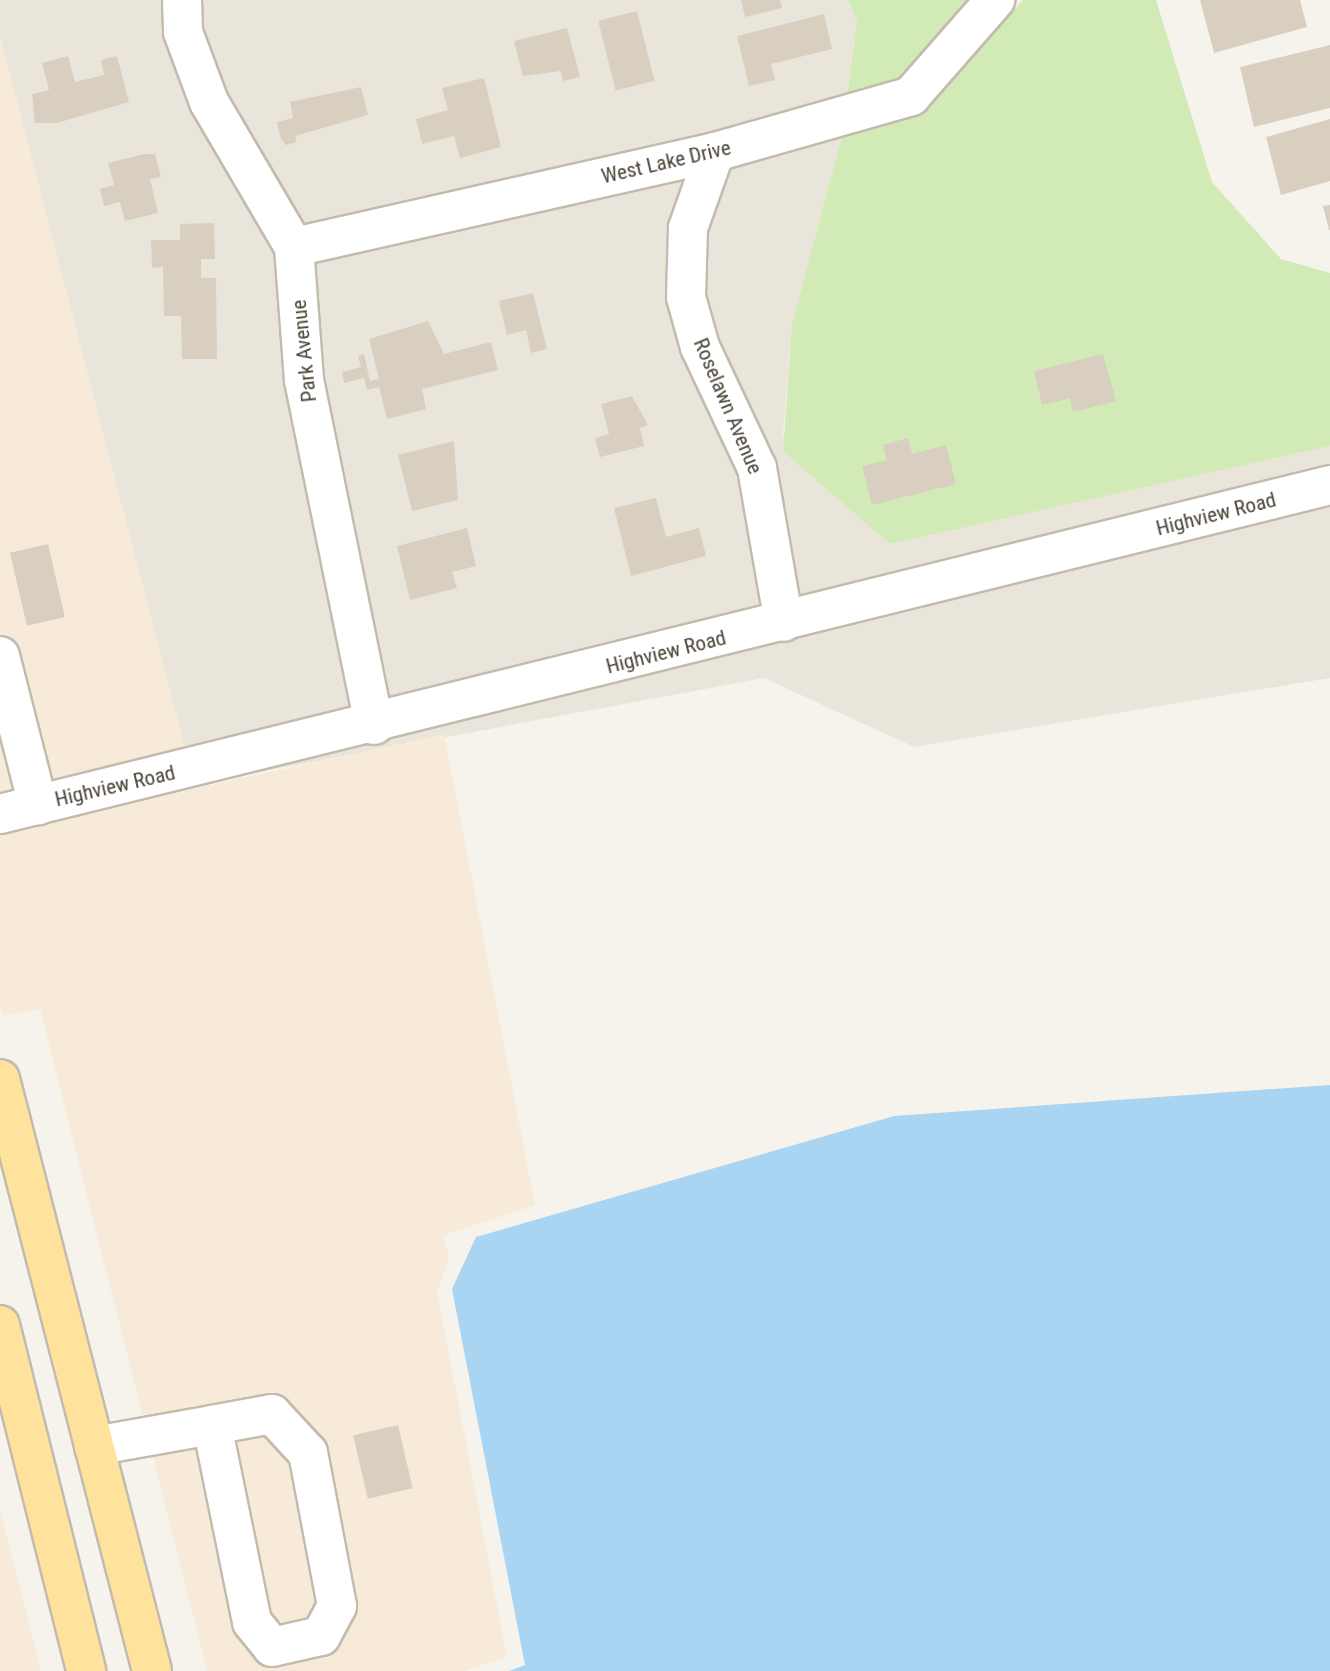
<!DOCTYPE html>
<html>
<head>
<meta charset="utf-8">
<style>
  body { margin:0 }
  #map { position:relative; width:1330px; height:1671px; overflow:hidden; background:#f6f3ec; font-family:"Roboto Condensed",sans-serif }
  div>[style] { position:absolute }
  .residential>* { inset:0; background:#eae5da }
  .commercial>* { inset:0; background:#f7ead8 }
  .green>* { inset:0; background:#d2eab5 }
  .water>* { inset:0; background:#a9d4f2 }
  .building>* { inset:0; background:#d8cfc1; transform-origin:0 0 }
  .roads { filter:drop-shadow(2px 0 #c2bbae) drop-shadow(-2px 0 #c2bbae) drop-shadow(0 2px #c2bbae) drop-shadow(0 -2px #c2bbae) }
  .minor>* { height:38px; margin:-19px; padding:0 19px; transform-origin:19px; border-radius:19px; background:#fff }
  .major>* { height:38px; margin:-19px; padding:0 19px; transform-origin:19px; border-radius:19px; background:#ffe39c }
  span { translate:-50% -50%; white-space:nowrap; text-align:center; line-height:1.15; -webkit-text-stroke:6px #fff; paint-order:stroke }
  .street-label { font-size:21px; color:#4b4439 }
</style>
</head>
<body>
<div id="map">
  <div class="residential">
    <i style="clip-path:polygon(0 0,164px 0,276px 253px,353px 713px,186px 753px,0 37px)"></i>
    <i style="clip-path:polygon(200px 0,848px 0,857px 20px,847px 97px,715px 135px,703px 132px,700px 138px,304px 229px,226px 95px,201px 28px)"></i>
    <i style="clip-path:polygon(843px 132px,792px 324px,783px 435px,890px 544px,1330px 446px,1330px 468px,799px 601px,704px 294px,707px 230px,729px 164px)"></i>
    <i style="clip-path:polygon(688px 175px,670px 229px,739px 474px,764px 610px,389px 704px,322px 377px,314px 260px)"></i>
    <i style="clip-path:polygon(1330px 502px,1330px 678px,914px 747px,764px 678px,194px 784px)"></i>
  </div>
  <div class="commercial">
    <i style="clip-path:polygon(0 37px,186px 753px,0 797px)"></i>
    <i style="clip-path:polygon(444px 734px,535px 1205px,444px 1235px,449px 1260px,437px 1292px,507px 1657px,464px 1671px,207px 1671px,40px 1009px,3px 1016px,0 1005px,0 831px)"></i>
    <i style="clip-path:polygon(0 1509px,41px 1671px,0 1671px)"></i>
  </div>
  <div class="green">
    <i style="clip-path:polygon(848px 0,968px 0,973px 4px,901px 81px,847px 97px,857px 21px)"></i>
    <i style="clip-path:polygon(1023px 0,1156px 0,1212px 182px,1281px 259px,1330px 273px,1330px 446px,890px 544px,783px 451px,792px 324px,843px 132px,925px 106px)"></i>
  </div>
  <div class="water">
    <i style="clip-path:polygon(1330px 1085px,1330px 1671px,509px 1671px,525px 1665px,452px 1289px,476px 1237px,894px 1116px)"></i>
  </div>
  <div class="building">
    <i style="clip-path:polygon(741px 0,780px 0,782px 8px,745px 17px)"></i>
    <i style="clip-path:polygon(1200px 0,1300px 0,1307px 27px,1214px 53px)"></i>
    <i style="left:637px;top:11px;width:72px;height:40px;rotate:76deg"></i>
    <i style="clip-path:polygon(824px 14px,832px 49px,771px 64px,775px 80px,749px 86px,737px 36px)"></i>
    <i style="clip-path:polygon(567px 28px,580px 77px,563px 81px,561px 71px,523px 76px,514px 41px)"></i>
    <i style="clip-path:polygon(1330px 45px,1330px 108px,1254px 127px,1240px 67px)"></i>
    <i style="clip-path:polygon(68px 56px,75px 82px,104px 75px,101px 60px,117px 56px,129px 102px,57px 123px,35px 123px,32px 94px,49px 90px,42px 63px)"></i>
    <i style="clip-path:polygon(484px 78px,501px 147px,460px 158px,454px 136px,422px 144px,416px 119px,448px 110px,442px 88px)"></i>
    <i style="clip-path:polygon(361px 87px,368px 115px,295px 136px,297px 142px,286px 145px,281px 139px,277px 122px,293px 118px,290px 102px)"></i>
    <i style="clip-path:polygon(1330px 119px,1330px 181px,1281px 195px,1266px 137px)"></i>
    <i style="clip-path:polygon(144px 154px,155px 154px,161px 177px,150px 179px,158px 213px,125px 221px,120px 202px,104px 206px,100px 189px,114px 185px,108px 163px)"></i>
    <i style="clip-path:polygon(1330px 205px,1330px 230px,1329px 230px,1323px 206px)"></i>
    <i style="clip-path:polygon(214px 223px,215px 259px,201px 259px,201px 278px,216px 278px,217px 359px,182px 359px,181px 316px,164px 316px,163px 267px,152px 268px,151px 240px,180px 240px,180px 224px)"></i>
    <i style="clip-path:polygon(533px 293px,547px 349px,531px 353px,526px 330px,507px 335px,499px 301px)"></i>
    <i style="clip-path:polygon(428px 321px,444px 354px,491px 342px,498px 370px,422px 389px,426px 409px,387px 419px,379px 387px,367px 390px,364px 378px,344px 383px,342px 372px,361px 367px,358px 356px,364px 354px,370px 381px,379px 379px,369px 339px)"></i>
    <i style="clip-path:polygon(1103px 354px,1116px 401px,1073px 412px,1070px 398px,1042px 405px,1034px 371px)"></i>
    <i style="clip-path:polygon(632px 396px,648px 425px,640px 428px,644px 446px,600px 457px,595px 438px,609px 434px,601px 404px)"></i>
    <i style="clip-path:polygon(908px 438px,912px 454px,946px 445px,956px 484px,872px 505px,862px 466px,887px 460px,883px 445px)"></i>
    <i style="clip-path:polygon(454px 441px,458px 500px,412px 511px,398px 455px)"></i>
    <i style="clip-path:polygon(656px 498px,666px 537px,699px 528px,706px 556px,631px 576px,614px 508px)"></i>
    <i style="clip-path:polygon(467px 528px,476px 566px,452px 572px,457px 588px,410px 600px,397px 546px)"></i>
    <i style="left:48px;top:544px;width:75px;height:39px;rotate:77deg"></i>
    <i style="left:398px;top:1425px;width:65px;height:46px;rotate:77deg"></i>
  </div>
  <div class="roads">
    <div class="minor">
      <i style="left:182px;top:0;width:32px;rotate:88deg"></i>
      <i style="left:183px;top:32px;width:75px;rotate:69.6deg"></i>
      <i style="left:209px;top:102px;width:168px;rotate:59.6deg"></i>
      <i style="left:294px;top:247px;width:133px;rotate:85.7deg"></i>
      <i style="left:304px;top:380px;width:352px;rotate:78.5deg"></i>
      <i style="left:715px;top:152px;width:81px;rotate:109.6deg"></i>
      <i style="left:688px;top:228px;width:69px;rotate:91.7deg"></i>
      <i style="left:686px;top:297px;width:52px;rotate:74.4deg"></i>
      <i style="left:700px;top:347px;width:134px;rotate:64.8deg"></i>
      <i style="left:757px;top:468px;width:156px;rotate:80.1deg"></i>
      <i style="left:294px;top:247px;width:432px;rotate:-12.7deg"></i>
      <i style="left:715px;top:152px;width:204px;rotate:-15.9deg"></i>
      <i style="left:911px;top:96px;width:128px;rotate:-48.8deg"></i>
      <i style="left:0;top:656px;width:154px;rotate:75.7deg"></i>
      <i style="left:0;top:814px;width:1370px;rotate:-13.89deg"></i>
      <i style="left:94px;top:1446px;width:120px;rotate:-10.1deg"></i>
      <i style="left:212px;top:1425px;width:201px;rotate:78.5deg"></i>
      <i style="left:252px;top:1622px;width:32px;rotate:51deg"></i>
      <i style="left:272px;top:1647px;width:50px;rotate:-12.7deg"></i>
      <i style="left:321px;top:1636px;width:34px;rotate:-62deg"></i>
      <i style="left:337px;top:1606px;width:156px;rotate:-100.7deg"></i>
      <i style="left:308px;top:1453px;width:53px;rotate:-132.7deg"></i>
      <i style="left:272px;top:1414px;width:61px;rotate:169.6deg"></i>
    </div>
    <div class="major">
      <i style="left:0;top:1079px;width:611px;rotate:75.6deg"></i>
      <i style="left:0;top:1325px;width:357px;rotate:76deg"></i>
    </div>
  </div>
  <div class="street-label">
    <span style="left:666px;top:162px;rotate:-13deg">West Lake Drive</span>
    <span style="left:304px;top:351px;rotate:-96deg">Park Avenue</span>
    <span style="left:728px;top:406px;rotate:67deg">Roselawn Avenue</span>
    <span style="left:1216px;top:514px;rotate:-14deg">Highview Road</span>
    <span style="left:666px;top:652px;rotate:-14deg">Highview Road</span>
    <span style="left:115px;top:786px;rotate:-13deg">Highview Road</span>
  </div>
</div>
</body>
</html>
